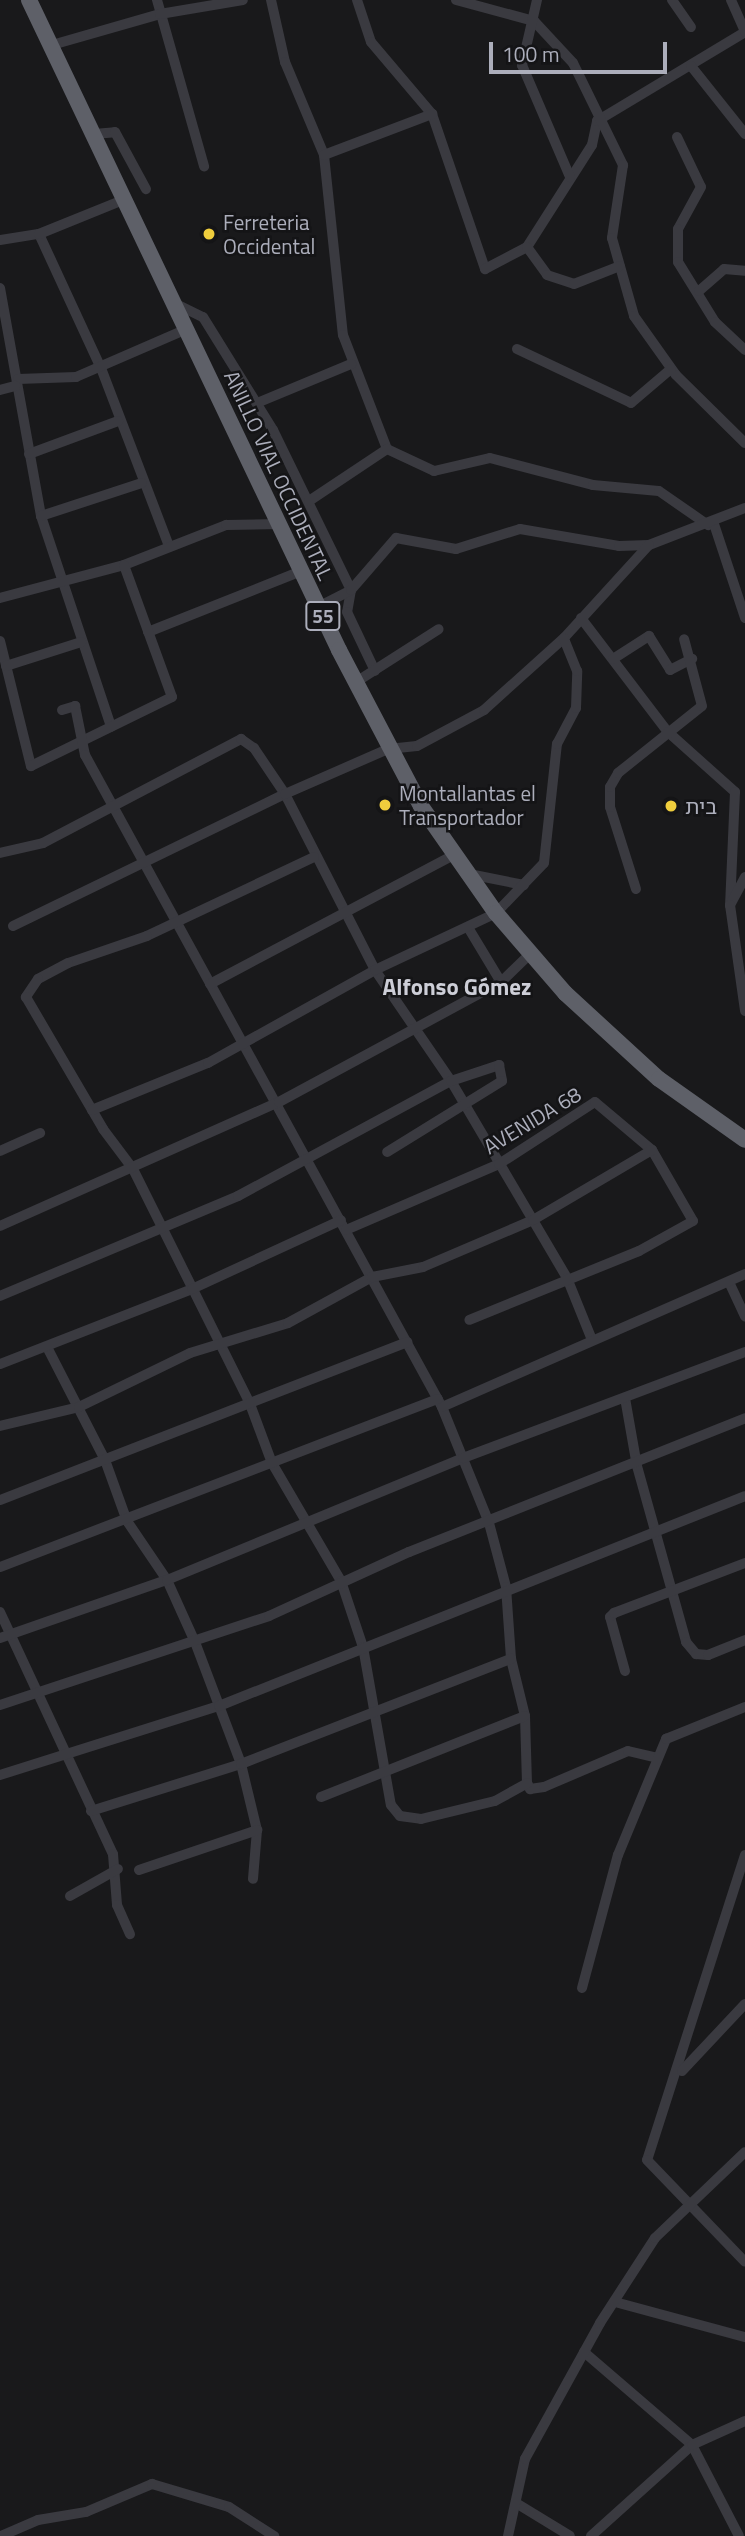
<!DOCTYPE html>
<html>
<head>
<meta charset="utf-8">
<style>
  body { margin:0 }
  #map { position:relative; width:745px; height:2536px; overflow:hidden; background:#19191b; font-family:"Titillium Web","Noto Sans Hebrew",sans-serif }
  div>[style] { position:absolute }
  .minor>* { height:10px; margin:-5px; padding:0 5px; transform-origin:5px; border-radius:5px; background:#3a3a40 }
  .trunk>* { height:16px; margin:-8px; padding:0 8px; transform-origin:8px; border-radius:8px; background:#5e6068 }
  .dots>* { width:19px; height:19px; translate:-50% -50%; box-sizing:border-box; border:4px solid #141416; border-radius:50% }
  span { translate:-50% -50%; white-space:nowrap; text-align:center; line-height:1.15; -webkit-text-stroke:5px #141416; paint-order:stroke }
  .shield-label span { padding:2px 5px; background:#141416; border:2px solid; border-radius:5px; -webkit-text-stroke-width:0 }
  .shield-label { font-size:19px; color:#acaebb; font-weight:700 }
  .poi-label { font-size:21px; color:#acaebb }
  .left { translate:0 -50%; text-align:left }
  .street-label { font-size:21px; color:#acaebb }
  .neighbourhood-label { font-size:23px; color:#cdced7; font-weight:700 }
  .scale { position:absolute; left:489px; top:42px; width:178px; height:32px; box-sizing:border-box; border:4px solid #acaebb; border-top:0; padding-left:9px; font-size:21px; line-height:24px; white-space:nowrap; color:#acaebb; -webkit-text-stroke:5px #141416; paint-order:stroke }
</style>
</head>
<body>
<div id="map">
  <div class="minor">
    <i style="left:157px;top:0;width:173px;rotate:74.2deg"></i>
    <i style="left:271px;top:0;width:64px;rotate:77.3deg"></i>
    <i style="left:285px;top:62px;width:101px;rotate:67.2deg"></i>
    <i style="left:324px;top:155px;width:181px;rotate:84deg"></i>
    <i style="left:343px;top:335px;width:122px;rotate:68.9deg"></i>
    <i style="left:387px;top:449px;width:52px;rotate:25.1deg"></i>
    <i style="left:434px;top:471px;width:57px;rotate:-13.1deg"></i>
    <i style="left:490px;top:458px;width:106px;rotate:14.7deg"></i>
    <i style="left:593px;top:485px;width:66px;rotate:5.2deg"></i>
    <i style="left:659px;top:491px;width:60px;rotate:34.8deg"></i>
    <i style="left:357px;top:0;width:44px;rotate:71.6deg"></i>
    <i style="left:371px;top:42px;width:94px;rotate:49.7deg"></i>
    <i style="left:432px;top:114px;width:164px;rotate:71.1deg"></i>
    <i style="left:485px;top:269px;width:47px;rotate:-27.6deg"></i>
    <i style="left:527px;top:247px;width:121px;rotate:-57.5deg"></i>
    <i style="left:592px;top:145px;width:25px;rotate:-78deg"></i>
    <i style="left:597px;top:121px;width:173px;rotate:-31deg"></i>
    <i style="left:456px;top:0;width:81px;rotate:15.1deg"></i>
    <i style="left:534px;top:21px;width:57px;rotate:47.1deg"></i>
    <i style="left:573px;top:63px;width:114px;rotate:63.9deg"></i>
    <i style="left:623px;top:165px;width:74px;rotate:98.6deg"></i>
    <i style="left:612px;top:238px;width:81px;rotate:74.2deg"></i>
    <i style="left:634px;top:316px;width:72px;rotate:54.6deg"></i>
    <i style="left:676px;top:375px;width:97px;rotate:44.6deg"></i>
    <i style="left:537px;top:0;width:67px;rotate:103deg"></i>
    <i style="left:522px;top:65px;width:122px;rotate:66.8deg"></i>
    <i style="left:672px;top:0;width:33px;rotate:55deg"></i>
    <i style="left:731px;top:0;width:35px;rotate:66deg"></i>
    <i style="left:52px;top:45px;width:112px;rotate:-16deg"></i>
    <i style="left:160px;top:14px;width:84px;rotate:-9.6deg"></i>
    <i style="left:691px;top:66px;width:87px;rotate:51.5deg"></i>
    <i style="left:94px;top:134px;width:21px;rotate:-5deg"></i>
    <i style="left:115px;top:132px;width:65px;rotate:61.5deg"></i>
    <i style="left:677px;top:137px;width:55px;rotate:64.4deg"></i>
    <i style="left:701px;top:187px;width:48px;rotate:118.7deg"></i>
    <i style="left:678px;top:229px;width:33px;rotate:90deg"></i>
    <i style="left:678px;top:262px;width:70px;rotate:58.3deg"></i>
    <i style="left:715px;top:322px;width:41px;rotate:43deg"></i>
    <i style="left:324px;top:155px;width:116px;rotate:-20.8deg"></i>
    <i style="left:39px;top:234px;width:148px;rotate:65.2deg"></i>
    <i style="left:101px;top:368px;width:191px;rotate:69.1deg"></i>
    <i style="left:0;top:240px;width:39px;rotate:-9deg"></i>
    <i style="left:39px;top:234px;width:93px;rotate:-22.1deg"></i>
    <i style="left:527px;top:247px;width:34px;rotate:54deg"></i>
    <i style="left:547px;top:275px;width:28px;rotate:18deg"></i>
    <i style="left:574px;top:284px;width:49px;rotate:-21.4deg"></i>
    <i style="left:0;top:288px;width:232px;rotate:79.8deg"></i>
    <i style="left:41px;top:516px;width:222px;rotate:71.6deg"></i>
    <i style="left:699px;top:291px;width:33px;rotate:-41deg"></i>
    <i style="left:724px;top:269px;width:21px;rotate:5deg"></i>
    <i style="left:176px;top:304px;width:30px;rotate:26deg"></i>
    <i style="left:203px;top:317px;width:133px;rotate:58.2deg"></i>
    <i style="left:273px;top:430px;width:178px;rotate:64deg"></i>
    <i style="left:351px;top:590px;width:22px;rotate:100deg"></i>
    <i style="left:347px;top:612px;width:65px;rotate:64.6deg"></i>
    <i style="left:517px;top:349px;width:126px;rotate:25.3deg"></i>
    <i style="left:631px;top:403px;width:52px;rotate:-40.4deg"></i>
    <i style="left:18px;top:379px;width:58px;rotate:-2deg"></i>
    <i style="left:76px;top:377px;width:121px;rotate:-23.4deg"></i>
    <i style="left:0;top:390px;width:16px;rotate:-15deg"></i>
    <i style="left:257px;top:403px;width:102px;rotate:-22.5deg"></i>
    <i style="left:29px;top:454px;width:95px;rotate:-20.3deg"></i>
    <i style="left:309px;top:501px;width:94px;rotate:-33.7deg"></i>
    <i style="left:41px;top:516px;width:106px;rotate:-18.1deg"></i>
    <i style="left:714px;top:524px;width:99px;rotate:71.7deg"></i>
    <i style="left:0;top:598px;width:128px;rotate:-14.9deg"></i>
    <i style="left:124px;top:565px;width:110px;rotate:-21.4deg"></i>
    <i style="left:226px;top:525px;width:53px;rotate:-1.1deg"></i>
    <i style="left:318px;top:607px;width:37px;rotate:-27deg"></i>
    <i style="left:351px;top:590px;width:69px;rotate:-49.1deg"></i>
    <i style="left:396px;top:538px;width:61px;rotate:10.4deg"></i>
    <i style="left:456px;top:549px;width:67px;rotate:-17.4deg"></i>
    <i style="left:520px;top:529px;width:100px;rotate:9.7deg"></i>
    <i style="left:619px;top:546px;width:30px;rotate:-2deg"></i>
    <i style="left:649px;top:545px;width:103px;rotate:-21.1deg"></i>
    <i style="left:581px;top:618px;width:143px;rotate:52.7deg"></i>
    <i style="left:668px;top:732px;width:90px;rotate:41.8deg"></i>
    <i style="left:735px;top:792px;width:113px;rotate:92.5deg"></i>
    <i style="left:148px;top:632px;width:165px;rotate:-21.7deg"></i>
    <i style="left:0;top:641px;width:129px;rotate:76.1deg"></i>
    <i style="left:31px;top:766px;width:157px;rotate:-26.1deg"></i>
    <i style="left:172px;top:697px;width:140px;rotate:-110deg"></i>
    <i style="left:613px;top:659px;width:43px;rotate:-32.6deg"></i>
    <i style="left:649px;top:636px;width:40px;rotate:58deg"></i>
    <i style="left:670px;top:670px;width:25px;rotate:-27deg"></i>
    <i style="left:6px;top:666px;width:79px;rotate:-17.7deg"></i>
    <i style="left:356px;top:682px;width:98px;rotate:-32.6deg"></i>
    <i style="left:62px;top:710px;width:14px;rotate:-17deg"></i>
    <i style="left:75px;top:706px;width:50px;rotate:78.5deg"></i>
    <i style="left:85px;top:755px;width:743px;rotate:61.3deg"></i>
    <i style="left:442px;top:1407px;width:125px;rotate:67.9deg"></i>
    <i style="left:489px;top:1523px;width:66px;rotate:75.1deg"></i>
    <i style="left:506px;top:1587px;width:72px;rotate:86deg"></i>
    <i style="left:511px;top:1659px;width:59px;rotate:76.2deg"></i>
    <i style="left:525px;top:1716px;width:67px;rotate:88.3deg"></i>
    <i style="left:527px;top:1783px;width:7px;rotate:63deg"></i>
    <i style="left:530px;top:1789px;width:14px;rotate:-8deg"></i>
    <i style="left:544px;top:1787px;width:91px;rotate:-23.2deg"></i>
    <i style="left:628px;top:1751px;width:28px;rotate:13deg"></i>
    <i style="left:0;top:853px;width:44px;rotate:-13.1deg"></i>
    <i style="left:43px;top:843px;width:224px;rotate:-27.7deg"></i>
    <i style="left:241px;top:739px;width:16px;rotate:35deg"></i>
    <i style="left:254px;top:748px;width:55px;rotate:56deg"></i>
    <i style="left:285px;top:794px;width:198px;rotate:62.9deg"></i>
    <i style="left:375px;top:970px;width:135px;rotate:55.6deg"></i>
    <i style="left:451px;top:1081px;width:229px;rotate:59.5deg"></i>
    <i style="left:567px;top:1278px;width:67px;rotate:68deg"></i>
    <i style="left:314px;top:857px;width:185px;rotate:154.7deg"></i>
    <i style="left:147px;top:936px;width:83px;rotate:161.1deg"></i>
    <i style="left:68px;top:963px;width:34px;rotate:152deg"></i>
    <i style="left:38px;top:979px;width:22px;rotate:124deg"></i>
    <i style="left:26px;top:997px;width:153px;rotate:59.7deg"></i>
    <i style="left:103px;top:1129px;width:50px;rotate:53.1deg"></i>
    <i style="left:133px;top:1169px;width:263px;rotate:63.5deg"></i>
    <i style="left:250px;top:1404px;width:63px;rotate:69.6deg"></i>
    <i style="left:272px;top:1463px;width:137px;rotate:59.7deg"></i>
    <i style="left:341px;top:1581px;width:70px;rotate:71.6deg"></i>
    <i style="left:363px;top:1647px;width:160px;rotate:80deg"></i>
    <i style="left:391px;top:1805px;width:14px;rotate:51deg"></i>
    <i style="left:400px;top:1816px;width:21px;rotate:8deg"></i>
    <i style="left:421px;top:1819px;width:76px;rotate:-13.7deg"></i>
    <i style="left:495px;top:1801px;width:37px;rotate:-29deg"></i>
    <i style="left:469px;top:874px;width:56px;rotate:11.3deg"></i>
    <i style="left:745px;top:877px;width:32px;rotate:118deg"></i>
    <i style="left:730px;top:905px;width:107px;rotate:81.9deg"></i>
    <i style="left:636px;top:889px;width:86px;rotate:-107.6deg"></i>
    <i style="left:610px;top:807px;width:20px;rotate:-90deg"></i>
    <i style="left:610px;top:787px;width:16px;rotate:-60deg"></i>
    <i style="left:618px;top:773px;width:107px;rotate:-38.6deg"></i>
    <i style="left:702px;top:706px;width:69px;rotate:-105deg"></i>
    <i style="left:13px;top:926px;width:302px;rotate:-25.9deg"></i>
    <i style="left:285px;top:794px;width:112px;rotate:-23.6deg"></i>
    <i style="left:388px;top:749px;width:29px;rotate:-6deg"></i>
    <i style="left:417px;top:746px;width:76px;rotate:-28.2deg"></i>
    <i style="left:484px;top:710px;width:108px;rotate:-42deg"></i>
    <i style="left:564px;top:638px;width:126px;rotate:-47.6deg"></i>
    <i style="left:469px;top:929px;width:62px;rotate:58.9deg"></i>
    <i style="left:210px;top:984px;width:276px;rotate:-27.9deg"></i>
    <i style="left:92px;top:1110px;width:125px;rotate:-22.1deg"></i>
    <i style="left:208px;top:1063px;width:191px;rotate:-29.1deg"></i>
    <i style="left:375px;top:970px;width:134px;rotate:-25.2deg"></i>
    <i style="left:496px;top:913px;width:69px;rotate:-46.2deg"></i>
    <i style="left:544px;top:863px;width:120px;rotate:-83.8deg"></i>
    <i style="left:557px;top:744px;width:41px;rotate:-62.2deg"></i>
    <i style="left:576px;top:708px;width:37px;rotate:-88deg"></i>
    <i style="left:577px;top:671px;width:35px;rotate:-112deg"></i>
    <i style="left:0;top:1151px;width:44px;rotate:-24.2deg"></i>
    <i style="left:0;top:1226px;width:305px;rotate:-24deg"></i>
    <i style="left:279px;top:1102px;width:252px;rotate:-28.4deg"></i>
    <i style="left:501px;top:982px;width:40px;rotate:-44deg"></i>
    <i style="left:346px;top:1230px;width:167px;rotate:-23.3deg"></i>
    <i style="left:499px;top:1164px;width:114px;rotate:-32.9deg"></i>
    <i style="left:595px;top:1102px;width:75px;rotate:40.1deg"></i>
    <i style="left:652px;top:1150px;width:82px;rotate:60deg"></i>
    <i style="left:693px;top:1221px;width:62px;rotate:150.9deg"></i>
    <i style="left:639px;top:1251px;width:183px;rotate:157.9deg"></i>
    <i style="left:729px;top:1282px;width:38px;rotate:65deg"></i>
    <i style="left:0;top:1296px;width:258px;rotate:-22.8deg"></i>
    <i style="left:238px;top:1196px;width:242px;rotate:-28.4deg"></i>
    <i style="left:451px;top:1081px;width:51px;rotate:-18.4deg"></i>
    <i style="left:499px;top:1065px;width:16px;rotate:79deg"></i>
    <i style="left:502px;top:1081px;width:135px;rotate:148.3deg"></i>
    <i style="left:47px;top:1347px;width:127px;rotate:62.8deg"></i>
    <i style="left:105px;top:1460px;width:65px;rotate:70.2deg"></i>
    <i style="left:127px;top:1521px;width:71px;rotate:55.9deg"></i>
    <i style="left:167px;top:1580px;width:68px;rotate:65.7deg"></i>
    <i style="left:195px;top:1642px;width:130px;rotate:69.3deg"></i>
    <i style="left:241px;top:1764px;width:68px;rotate:76.4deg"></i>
    <i style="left:257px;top:1830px;width:49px;rotate:94.7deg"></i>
    <i style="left:0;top:1364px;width:206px;rotate:-21.3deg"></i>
    <i style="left:192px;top:1289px;width:164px;rotate:-24.8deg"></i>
    <i style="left:625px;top:1398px;width:69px;rotate:80deg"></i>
    <i style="left:637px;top:1466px;width:183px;rotate:74.4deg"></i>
    <i style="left:686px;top:1642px;width:16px;rotate:50deg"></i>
    <i style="left:696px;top:1654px;width:12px;rotate:5deg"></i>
    <i style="left:708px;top:1655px;width:40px;rotate:-22deg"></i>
    <i style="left:442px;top:1407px;width:331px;rotate:-23.7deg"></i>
    <i style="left:0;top:1426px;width:81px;rotate:-13.5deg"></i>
    <i style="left:79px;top:1407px;width:123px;rotate:-25.9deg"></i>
    <i style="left:190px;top:1353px;width:102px;rotate:-17deg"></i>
    <i style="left:288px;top:1323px;width:96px;rotate:-28.7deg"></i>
    <i style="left:372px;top:1277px;width:52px;rotate:-11.1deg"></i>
    <i style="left:423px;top:1267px;width:120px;rotate:-23.1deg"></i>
    <i style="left:533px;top:1220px;width:138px;rotate:-30.5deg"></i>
    <i style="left:0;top:1500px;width:437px;rotate:-21.2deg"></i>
    <i style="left:0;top:1567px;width:469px;rotate:-21deg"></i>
    <i style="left:0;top:1612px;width:267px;rotate:65deg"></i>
    <i style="left:113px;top:1854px;width:51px;rotate:85.5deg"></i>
    <i style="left:117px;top:1905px;width:32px;rotate:66deg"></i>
    <i style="left:0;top:1638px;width:177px;rotate:-19.2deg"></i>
    <i style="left:167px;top:1580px;width:320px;rotate:-22.4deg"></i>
    <i style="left:463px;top:1458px;width:301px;rotate:-20.6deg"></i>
    <i style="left:625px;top:1671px;width:56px;rotate:-105.5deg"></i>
    <i style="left:610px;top:1617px;width:6px;rotate:-45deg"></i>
    <i style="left:614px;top:1613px;width:140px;rotate:-20.9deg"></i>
    <i style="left:0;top:1705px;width:283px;rotate:-18.3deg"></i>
    <i style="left:269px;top:1616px;width:154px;rotate:-24.6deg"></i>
    <i style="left:409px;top:1552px;width:362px;rotate:-21.7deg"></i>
    <i style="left:0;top:1775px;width:230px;rotate:-17.5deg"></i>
    <i style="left:219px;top:1706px;width:566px;rotate:-21.76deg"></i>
    <i style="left:321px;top:1797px;width:219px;rotate:-21.7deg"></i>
    <i style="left:91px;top:1811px;width:157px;rotate:-17.4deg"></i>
    <i style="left:241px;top:1764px;width:290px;rotate:-21.3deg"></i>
    <i style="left:745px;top:1855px;width:320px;rotate:107.8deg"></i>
    <i style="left:647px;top:2160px;width:141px;rotate:46.1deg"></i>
    <i style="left:139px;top:1870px;width:125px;rotate:-18.7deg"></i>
    <i style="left:70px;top:1896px;width:55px;rotate:-29.4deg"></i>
    <i style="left:582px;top:1988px;width:138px;rotate:-74.9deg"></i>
    <i style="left:618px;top:1855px;width:126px;rotate:-67.5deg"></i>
    <i style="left:666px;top:1739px;width:85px;rotate:-22.1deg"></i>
    <i style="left:682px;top:2071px;width:92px;rotate:-46.8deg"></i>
    <i style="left:615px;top:2302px;width:135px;rotate:15.1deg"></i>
    <i style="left:584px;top:2352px;width:143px;rotate:40.7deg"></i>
    <i style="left:692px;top:2445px;width:102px;rotate:62.7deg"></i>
    <i style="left:516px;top:2503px;width:63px;rotate:31.4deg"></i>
    <i style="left:1px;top:2536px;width:40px;rotate:-23.4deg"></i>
    <i style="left:38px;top:2520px;width:49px;rotate:-9.5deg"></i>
    <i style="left:86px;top:2512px;width:72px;rotate:-23deg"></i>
    <i style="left:152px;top:2484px;width:80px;rotate:16.6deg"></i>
    <i style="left:229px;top:2507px;width:54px;rotate:32.8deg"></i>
    <i style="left:508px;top:2536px;width:79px;rotate:-77.6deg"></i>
    <i style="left:525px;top:2459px;width:155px;rotate:-61.1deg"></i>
    <i style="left:600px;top:2323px;width:101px;rotate:-57.1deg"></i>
    <i style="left:655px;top:2238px;width:124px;rotate:-43.7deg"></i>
    <i style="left:591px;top:2536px;width:136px;rotate:-42deg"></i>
    <i style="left:692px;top:2445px;width:58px;rotate:-24.4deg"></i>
  </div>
  <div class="trunk">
    <i style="left:29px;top:0;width:720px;rotate:64.5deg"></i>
    <i style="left:339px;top:650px;width:176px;rotate:62.3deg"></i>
    <i style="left:421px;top:806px;width:131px;rotate:55deg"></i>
    <i style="left:496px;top:913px;width:106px;rotate:49.2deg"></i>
    <i style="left:565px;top:993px;width:127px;rotate:42.5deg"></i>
    <i style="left:659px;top:1079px;width:105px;rotate:35.3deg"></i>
  </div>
  <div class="dots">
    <i style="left:209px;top:234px;background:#efcd3d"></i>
    <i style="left:385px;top:805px;background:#efcd3d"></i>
    <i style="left:671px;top:806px;background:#efcd3d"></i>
  </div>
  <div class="shield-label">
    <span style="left:323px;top:616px">55</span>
  </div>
  <div class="poi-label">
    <span class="left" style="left:223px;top:234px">Ferreteria<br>Occidental</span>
    <span class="left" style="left:399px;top:805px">Montallantas el<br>Transportador</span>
    <span class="left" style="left:685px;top:806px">בית</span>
  </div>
  <div class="street-label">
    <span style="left:279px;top:475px;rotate:65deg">ANILLO VIAL OCCIDENTAL</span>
    <span style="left:532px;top:1120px;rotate:-31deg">AVENIDA 68</span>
  </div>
  <div class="neighbourhood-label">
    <span style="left:457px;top:987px">Alfonso Gómez</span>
  </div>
  <div class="scale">100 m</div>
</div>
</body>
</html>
